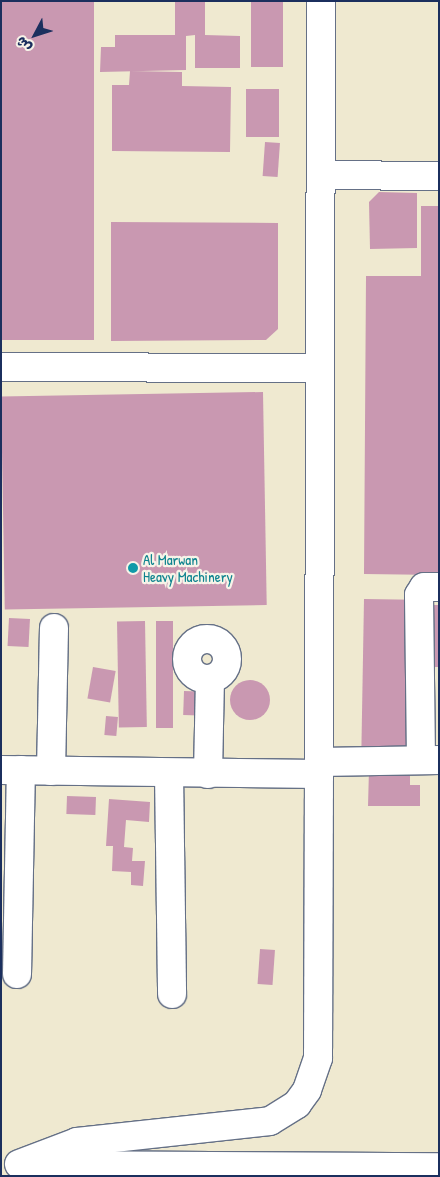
<!DOCTYPE html>
<html>
<head>
<meta charset="utf-8">
<style>
  body { margin:0 }
  #map { position:relative; width:440px; height:1177px; overflow:hidden; background:#efe9d0; font-family:"Patrick Hand","Playpen Sans Arabic",sans-serif }
  div>[style] { position:absolute }
  .building>* { inset:0; background:#c998b1; transform-origin:0 0 }
  .round { border-radius:50% }
  .roads { filter:drop-shadow(1px 0 #657086) drop-shadow(-1px 0 #657086) drop-shadow(0 1px #657086) drop-shadow(0 -1px #657086) }
  .minor>* { height:28px; margin:-14px; padding:0 14px; transform-origin:14px; border-radius:14px; background:#fff }
  .minor>.ring { margin:-14px; padding:0; box-sizing:content-box; background:none; border:28px solid #fff; border-radius:50% }
  .highway>* { height:28px; margin:-14px; padding:0 14px; transform-origin:14px; border-radius:14px; background:#fff }
  .dots>* { width:14px; height:14px; translate:-50% -50%; box-sizing:border-box; border:2px solid #f7f3e8; border-radius:50% }
  span { translate:-50% -50%; white-space:nowrap; text-align:center; line-height:1.15; -webkit-text-stroke:4.5px #f7f3e8; paint-order:stroke }
  .culture-label { font-size:15px; color:#0d838f }
  .left { translate:0 -50%; text-align:left }
  .frame { position:absolute; inset:0; border:2px solid #1b2f5e; pointer-events:none }
  .north { position:absolute; left:10px; top:10px; width:50px; height:50px; -webkit-text-stroke:4px #f7f3e8; paint-order:stroke; rotate:230deg; font-size:14px; font-weight:700; line-height:20px; text-align:center; color:#1b2f5e }
  .north::after { content:''; display:block; margin:auto; width:18px; height:22px; background:#1b2f5e; clip-path:polygon(50% 0,100% 100%,50% 72%,0 100%) }
</style>
</head>
<body>
<div id="map">
  <div class="building">
    <i style="left:1px;top:1px;width:93px;height:339px"></i>
    <i style="clip-path:polygon(175px 1px,205px 1px,205px 35px,240px 36px,240px 68px,195px 68px,195px 35px,186px 36px,186px 70px,100px 72px,101px 47px,115px 47px,115px 35px,175px 35px)"></i>
    <i style="left:251px;top:1px;width:32px;height:66px"></i>
    <i style="clip-path:polygon(130px 71px,182px 72px,182px 86px,231px 87px,230px 152px,112px 151px,112px 85px,129px 85px)"></i>
    <i style="left:246px;top:89px;width:33px;height:48px"></i>
    <i style="left:265px;top:142px;width:15px;height:34px;rotate:4deg"></i>
    <i style="clip-path:polygon(379px 192px,417px 193px,417px 248px,370px 249px,369px 202px)"></i>
    <i style="clip-path:polygon(421px 206px,439px 206px,439px 575px,364px 574px,366px 276px,421px 276px)"></i>
    <i style="clip-path:polygon(111px 222px,278px 223px,278px 329px,266px 340px,111px 341px)"></i>
    <i style="left:263px;top:392px;width:213px;height:262px;rotate:89deg"></i>
    <i style="left:364px;top:599px;width:50px;height:153px;rotate:1deg"></i>
    <i style="left:434px;top:605px;width:5px;height:62px"></i>
    <i style="left:9px;top:618px;width:21px;height:28px;rotate:3deg"></i>
    <i style="left:145px;top:621px;width:106px;height:28px;rotate:89deg"></i>
    <i style="left:156px;top:621px;width:17px;height:107px"></i>
    <i style="left:93px;top:667px;width:23px;height:32px;rotate:10deg"></i>
    <i class="round" style="left:230px;top:680px;width:40px;height:40px"></i>
    <i style="left:184px;top:691px;width:24px;height:24px;rotate:2deg"></i>
    <i style="left:106px;top:716px;width:12px;height:19px;rotate:5deg"></i>
    <i style="clip-path:polygon(369px 769px,410px 769px,410px 785px,420px 785px,420px 806px,368px 806px)"></i>
    <i style="left:67px;top:796px;width:29px;height:18px;rotate:2deg"></i>
    <i style="clip-path:polygon(109px 799px,150px 802px,149px 822px,126px 820px,124px 847px,133px 848px,132px 861px,145px 861px,143px 886px,131px 885px,131px 872px,112px 871px,113px 846px,106px 846px)"></i>
    <i style="left:260px;top:949px;width:15px;height:35px;rotate:4deg"></i>
  </div>
  <div class="roads">
    <div class="minor">
      <i style="left:323px;top:175px;width:116px;rotate:0.5deg"></i>
      <i style="left:1px;top:367px;width:317px;rotate:0.2deg"></i>
      <i class="ring" style="left:187px;top:639px;width:12px;height:12px"></i>
      <i style="left:421px;top:760px;width:165px;rotate:-90.7deg"></i>
      <i style="left:419px;top:595px;width:9px;rotate:-58deg"></i>
      <i style="left:424px;top:587px;width:15px"></i>
      <i style="left:319px;top:762px;width:120px;rotate:-1deg"></i>
      <i style="left:1px;top:770px;width:318px;rotate:0.7deg"></i>
      <i style="left:319px;top:774px;width:773px;rotate:-89.85deg"></i>
      <i style="left:51px;top:771px;width:143px;rotate:-88.8deg"></i>
      <i style="left:169px;top:773px;width:221px;rotate:89.2deg"></i>
      <i style="left:208px;top:774px;width:94px;rotate:-88.8deg"></i>
      <i style="left:17px;top:974px;width:204px;rotate:-88.9deg"></i>
    </div>
    <div class="highway">
      <i style="left:19px;top:1164px;width:62px;rotate:-20.8deg"></i>
      <i style="left:77px;top:1142px;width:194px;rotate:-6.2deg"></i>
      <i style="left:270px;top:1121px;width:32px;rotate:-32deg"></i>
      <i style="left:297px;top:1104px;width:17px;rotate:-54deg"></i>
      <i style="left:307px;top:1090px;width:34px;rotate:-71deg"></i>
      <i style="left:318px;top:1058px;width:284px;rotate:-89.8deg"></i>
      <i style="left:30px;top:1165px;width:409px;rotate:0.3deg"></i>
    </div>
  </div>
  <div class="dots">
    <i style="left:133px;top:568px;background:#0f9aa8"></i>
  </div>
  <div class="culture-label">
    <span class="left" style="left:143px;top:568px">Al Marwan<br>Heavy Machinery</span>
  </div>
  <div class="frame"></div>
  <div class="north">ش</div>
</div>
</body>
</html>
